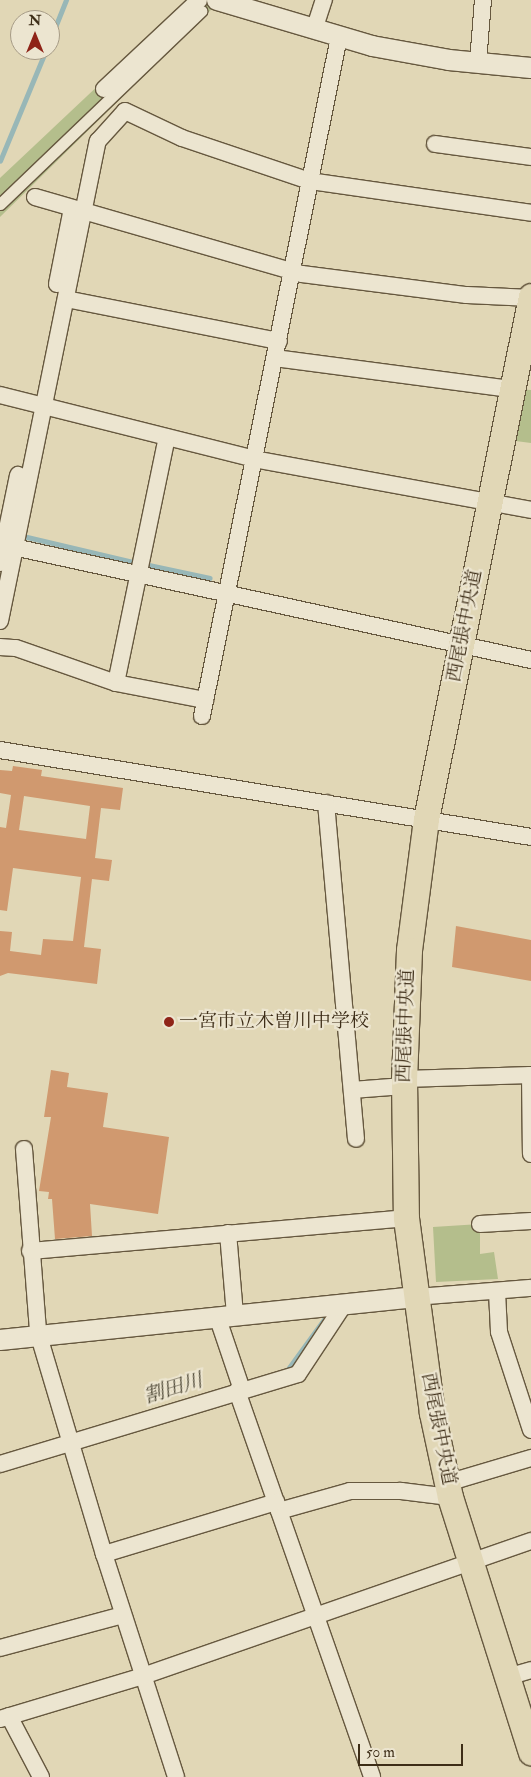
<!DOCTYPE html>
<html>
<head>
<meta charset="utf-8">
<style>
  body { margin:0 }
  #map { position:relative; width:531px; height:1777px; overflow:hidden; background:#e1d7b6; font-family:"IM FELL Double Pica","Noto Serif JP",serif }
  div>[style] { position:absolute }
  .green>* { inset:0; background:#b4be8c }
  .stream>* { height:4.5px; margin:-2.25px; padding:0 2.25px; transform-origin:2.25px; border-radius:2.25px; background:#98b7b7 }
  .building>* { inset:0; background:#d0996f }
  .roads { filter:drop-shadow(1px 0 #66583f) drop-shadow(-1px 0 #66583f) drop-shadow(0 1px #66583f) drop-shadow(0 -1px #66583f) }
  .pedestrian>* { height:11px; margin:-5.5px; padding:0 5.5px; transform-origin:5.5px; border-radius:5.5px; background:#ece5d0 }
  .minor>* { height:16px; margin:-8px; padding:0 8px; transform-origin:8px; border-radius:8px; background:#ece5d0 }
  .tertiary>* { height:20px; margin:-10px; padding:0 10px; transform-origin:10px; border-radius:10px; background:#ece5d0 }
  .primary>* { height:25px; margin:-12.5px; padding:0 12.5px; transform-origin:12.5px; border-radius:12.5px; background:#e1d7b6 }
  .dots>* { width:14px; height:14px; translate:-50% -50%; box-sizing:border-box; border:2px solid #ece5d0; border-radius:50% }
  span { translate:-50% -50%; white-space:nowrap; text-align:center; line-height:1.15; -webkit-text-stroke:4.5px #ece5d0; paint-order:stroke }
  .street-label { font-size:19px; color:#3d2d17 }
  .poi-label { font-size:19px; color:#3d2d17 }
  .left { translate:0 -50%; text-align:left }
  .water-label { font-size:20px; color:#4f4937; font-style:italic }
  .north { position:absolute; left:10px; top:10px; width:50px; height:50px; box-sizing:border-box; background:#ece5d0; border:1px solid #a69b86; border-radius:50%; rotate:0deg; font-size:14px; font-weight:700; line-height:20px; text-align:center; color:#3d2d17 }
  .north::after { content:''; display:block; margin:auto; width:18px; height:22px; background:#8f2418; clip-path:polygon(50% 0,100% 100%,50% 72%,0 100%) }
  .scale { position:absolute; left:358px; top:1744px; width:105px; height:22px; box-sizing:border-box; border:2px solid #3d2d17; border-top:0; padding-left:6px; font-size:15px; line-height:18px; white-space:nowrap; color:#3d2d17; -webkit-text-stroke:4px #ece5d0; paint-order:stroke }
</style>
</head>
<body>
<div id="map">
  <div class="green">
    <i style="clip-path:polygon(189px 0,221px 0,0 217px,0 178px)"></i>
    <i style="clip-path:polygon(512px 389px,531px 390px,531px 443px,501px 439px)"></i>
    <i style="clip-path:polygon(480px 1224px,480px 1254px,494px 1252px,498px 1279px,436px 1282px,433px 1227px)"></i>
  </div>
  <div class="stream">
    <i style="left:50px;top:40px;width:43px;rotate:-68.2deg"></i>
    <i style="left:0;top:161px;width:120px;rotate:-67.5deg"></i>
    <i style="left:23px;top:536px;width:117px;rotate:13.3deg"></i>
    <i style="left:149px;top:565px;width:62px;rotate:12deg"></i>
    <i style="left:288px;top:1369px;width:68px;rotate:-54deg"></i>
  </div>
  <div class="building">
    <i style="clip-path:polygon(evenodd,13px 766px,42px 770px,41px 776px,123px 788px,120px 810px,101px 808px,95px 858px,112px 860px,109px 881px,92px 879px,84px 947px,101px 949px,97px 984px,8px 973px,0 976px,0 931px,12px 932px,10px 951px,41px 955px,43px 939px,73px 941px,81px 877px,13px 868px,7px 911px,0 910px,0 827px,6px 828px,11px 795px,0 793px,0 770px,12px 771px,13px 766px,24px 796px,90px 806px,86px 839px,19px 830px,24px 796px)"></i>
    <i style="clip-path:polygon(456px 926px,531px 940px,531px 981px,452px 967px)"></i>
    <i style="clip-path:polygon(51px 1070px,69px 1073px,67px 1087px,108px 1093px,103px 1127px,169px 1137px,158px 1214px,90px 1204px,92px 1236px,55px 1239px,52px 1199px,48px 1199px,49px 1192px,39px 1191px,51px 1117px,44px 1117px)"></i>
  </div>
  <div class="roads">
    <div class="pedestrian">
      <i style="left:0;top:204px;width:279px;rotate:-43.8deg"></i>
    </div>
    <div class="minor">
      <i style="left:314px;top:30px;width:32px;rotate:-72deg"></i>
      <i style="left:478px;top:63px;width:63px;rotate:-85.5deg"></i>
      <i style="left:104px;top:89px;width:130px;rotate:-43.1deg"></i>
      <i style="left:435px;top:144px;width:97px;rotate:7.7deg"></i>
      <i style="left:35px;top:197px;width:278px;rotate:16.1deg"></i>
      <i style="left:302px;top:274px;width:166px;rotate:7.3deg"></i>
      <i style="left:467px;top:295px;width:64px;rotate:2.7deg"></i>
      <i style="left:57px;top:284px;width:77px;rotate:-78.8deg"></i>
      <i style="left:66px;top:299px;width:217px;rotate:11.2deg"></i>
      <i style="left:275px;top:358px;width:239px;rotate:7.5deg"></i>
      <i style="left:0;top:395px;width:262px;rotate:14.1deg"></i>
      <i style="left:254px;top:459px;width:282px;rotate:10.4deg"></i>
      <i style="left:0;top:544px;width:544px;rotate:12.32deg"></i>
      <i style="left:0;top:563px;width:90px;rotate:-78.4deg"></i>
      <i style="left:0;top:621px;width:490px;rotate:-78.5deg"></i>
      <i style="left:98px;top:141px;width:40px;rotate:-48deg"></i>
      <i style="left:125px;top:111px;width:63px;rotate:25.3deg"></i>
      <i style="left:182px;top:138px;width:135px;rotate:18.6deg"></i>
      <i style="left:310px;top:181px;width:223px;rotate:8.2deg"></i>
      <i style="left:0;top:647px;width:16px;rotate:4deg"></i>
      <i style="left:16px;top:648px;width:106px;rotate:19.3deg"></i>
      <i style="left:116px;top:683px;width:91px;rotate:10.8deg"></i>
      <i style="left:116px;top:683px;width:251px;rotate:-78.3deg"></i>
      <i style="left:202px;top:716px;width:693px;rotate:-78.59deg"></i>
      <i style="left:0;top:750px;width:538px;rotate:9.3deg"></i>
      <i style="left:326px;top:803px;width:337px;rotate:84.9deg"></i>
      <i style="left:530px;top:1075px;width:79px;rotate:89.3deg"></i>
      <i style="left:404px;top:1079px;width:127px;rotate:-1.8deg"></i>
      <i style="left:352px;top:1090px;width:52px;rotate:-4.4deg"></i>
      <i style="left:24px;top:1149px;width:185px;rotate:85.6deg"></i>
      <i style="left:38px;top:1333px;width:231px;rotate:73.4deg"></i>
      <i style="left:104px;top:1554px;width:234px;rotate:72.1deg"></i>
      <i style="left:480px;top:1224px;width:51px;rotate:-3.4deg"></i>
      <i style="left:228px;top:1233px;width:81px;rotate:85.1deg"></i>
      <i style="left:30px;top:1251px;width:377px;rotate:-5deg"></i>
      <i style="left:497px;top:1292px;width:40px;rotate:87.1deg"></i>
      <i style="left:499px;top:1332px;width:103px;rotate:71.9deg"></i>
      <i style="left:416px;top:1297px;width:115px;rotate:-4.5deg"></i>
      <i style="left:217px;top:1316px;width:78px;rotate:71.3deg"></i>
      <i style="left:237px;top:1391px;width:409px;rotate:70.7deg"></i>
      <i style="left:0;top:1464px;width:311px;rotate:-16.8deg"></i>
      <i style="left:298px;top:1374px;width:85px;rotate:-56.5deg"></i>
      <i style="left:447px;top:1483px;width:88px;rotate:-16.6deg"></i>
      <i style="left:279px;top:1511px;width:74px;rotate:-15.7deg"></i>
      <i style="left:350px;top:1491px;width:51px"></i>
      <i style="left:401px;top:1491px;width:49px;rotate:7deg"></i>
      <i style="left:104px;top:1554px;width:180px;rotate:-16.8deg"></i>
      <i style="left:0;top:1648px;width:127px;rotate:-15deg"></i>
      <i style="left:507px;top:1677px;width:25px;rotate:-16deg"></i>
      <i style="left:9px;top:1716px;width:69px;rotate:62.3deg"></i>
      <i style="left:0;top:1719px;width:149px;rotate:-16.7deg"></i>
      <i style="left:143px;top:1676px;width:411px;rotate:-19.2deg"></i>
    </div>
    <div class="tertiary">
      <i style="left:217px;top:0;width:162px;rotate:16.5deg"></i>
      <i style="left:372px;top:46px;width:78px;rotate:10.3deg"></i>
      <i style="left:449px;top:60px;width:82px;rotate:5.6deg"></i>
      <i style="left:0;top:1340px;width:418px;rotate:-5.9deg"></i>
    </div>
    <div class="primary">
      <i style="left:531px;top:296px;width:533px;rotate:101.35deg"></i>
      <i style="left:426px;top:819px;width:132px;rotate:97.4deg"></i>
      <i style="left:409px;top:950px;width:129px;rotate:92.2deg"></i>
      <i style="left:404px;top:1079px;width:139px;rotate:89.2deg"></i>
      <i style="left:406px;top:1218px;width:197px;rotate:82.4deg"></i>
      <i style="left:432px;top:1413px;width:86px;rotate:77.9deg"></i>
      <i style="left:450px;top:1497px;width:268px;rotate:72.4deg"></i>
    </div>
  </div>
  <div class="dots">
    <i style="left:169px;top:1022px;background:#8f2418"></i>
  </div>
  <div class="street-label">
    <span style="left:465px;top:626px;rotate:-79deg">西尾張中央道</span>
    <span style="left:406px;top:1026px;rotate:-88deg">西尾張中央道</span>
    <span style="left:438px;top:1429px;rotate:79deg">西尾張中央道</span>
  </div>
  <div class="poi-label">
    <span class="left" style="left:179px;top:1022px">一宮市立木曽川中学校</span>
  </div>
  <div class="water-label">
    <span style="left:173px;top:1388px;rotate:-17deg">割田川</span>
  </div>
  <div class="north">N</div>
  <div class="scale">50 m</div>
</div>
</body>
</html>
